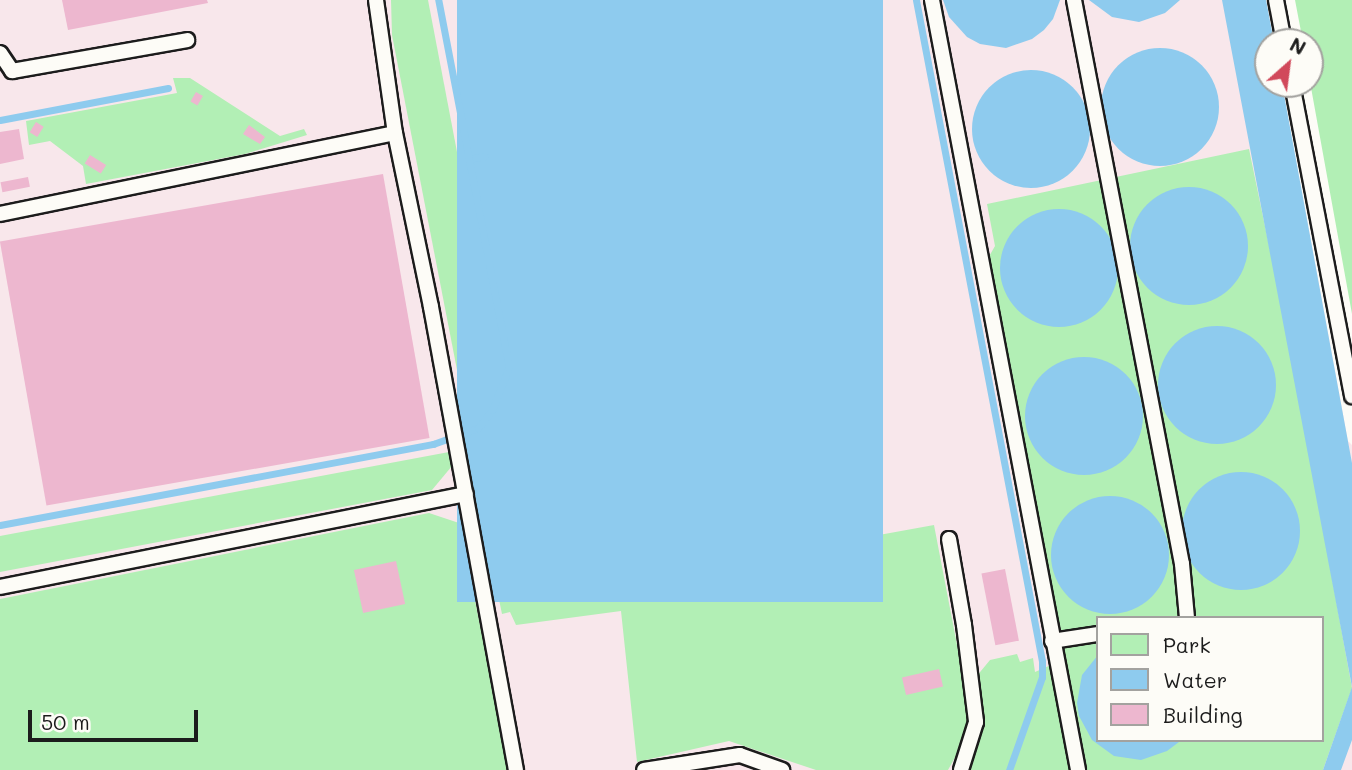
<!DOCTYPE html>
<html>
<head>
<meta charset="utf-8">
<style>
  body { margin:0 }
  #map { position:relative; width:1352px; height:770px; overflow:hidden; background:#fdfcf7; font-family:Mali,sans-serif }
  div>[style] { position:absolute }
  .built>* { inset:0; background:#f8e7eb }
  .green>* { inset:0; background:#b2efb5 }
  .water>* { inset:0; background:#8ecbee; transform-origin:0 0 }
  .round { border-radius:50% }
  .stream>* { height:7px; margin:-3.5px; padding:0 3.5px; transform-origin:3.5px; border-radius:3.5px; background:#8ecbee }
  .building>* { inset:0; background:#edb7cf; transform-origin:0 0 }
  .roads { filter:drop-shadow(2px 0 #1c1c1c) drop-shadow(-2px 0 #1c1c1c) drop-shadow(0 2px #1c1c1c) drop-shadow(0 -2px #1c1c1c) }
  .lane>* { height:14px; margin:-7px; padding:0 7px; transform-origin:7px; border-radius:7px; background:#fdfcf7 }
  span { translate:-50% -50%; white-space:nowrap; text-align:center; line-height:1.15; -webkit-text-stroke:5px #fdfcf7; paint-order:stroke }
  .legend { position:absolute; left:1096px; top:616px; width:228px; height:126px; box-sizing:border-box; background:#fdfcf7; border:2px solid #a3a29f; margin:0; padding:9px 12px; list-style:none; font-size:21px; color:#1c1c1c }
  .legend li { display:flex; align-items:center; gap:14px; height:35px }
  .legend b { width:35px; border:2px solid #a3a29f }
  .north { position:absolute; left:1254px; top:28px; width:70px; height:70px; box-sizing:border-box; background:#fdfcf7; border:2px solid #a3a29f; border-radius:50%; rotate:28deg; font-size:19px; font-weight:700; line-height:28px; text-align:center; color:#1c1c1c }
  .north::after { content:''; display:block; margin:auto; width:24px; height:32px; background:#d1495b; clip-path:polygon(50% 0,100% 100%,50% 72%,0 100%) }
  .scale { position:absolute; left:28px; top:710px; width:170px; height:32px; box-sizing:border-box; border:4px solid #1c1c1c; border-top:0; padding-left:9px; font-size:21px; line-height:24px; white-space:nowrap; color:#1c1c1c; -webkit-text-stroke:5px #fdfcf7; paint-order:stroke }
</style>
</head>
<body>
<div id="map">
  <div class="built">
    <i style="clip-path:polygon(evenodd,0 0,1266px 0,1274px 42px,1268px 42px,1268px 84px,1282px 84px,1348px 441px,1352px 445px,1352px 770px,0 770px,0 0,1098px 618px,1322px 618px,1322px 740px,1098px 740px,1098px 618px)"></i>
  </div>
  <div class="green">
    <i style="clip-path:polygon(391px 0,428px 0,499px 372px,474px 406px,464px 406px,392px 35px)"></i>
    <i style="clip-path:polygon(1295px 0,1352px 0,1352px 314px,1310px 82px,1310px 42px,1303px 42px)"></i>
    <i style="clip-path:polygon(173px 78px,190px 78px,280px 136px,304px 129px,307px 135px,245px 154px,86px 184px,83px 166px,50px 141px,29px 145px,26px 121px,177px 93px)"></i>
    <i style="clip-path:polygon(evenodd,1249px 149px,1290px 347px,1352px 688px,1323px 770px,1087px 770px,987px 260px,995px 246px,987px 204px,1249px 149px,1098px 618px,1322px 618px,1322px 740px,1098px 740px,1098px 618px)"></i>
    <i style="clip-path:polygon(537px 436px,566px 592px,934px 525px,968px 702px,968px 734px,948px 770px,816px 770px,729px 741px,637px 762px,621px 611px,516px 625px,510px 612px,502px 614px,479px 502px,514px 446px)"></i>
    <i style="clip-path:polygon(449px 452px,452px 466px,432px 490px,0 572px,0 536px)"></i>
    <i style="clip-path:polygon(429px 513px,459px 523px,510px 770px,0 770px,0 599px)"></i>
    <i style="clip-path:polygon(1017px 654px,1020px 662px,1033px 658px,1035px 672px,1051px 665px,1073px 770px,968px 770px,984px 723px,976px 677px,990px 660px)"></i>
  </div>
  <div class="water">
    <i style="left:457px;top:0;width:426px;height:602px"></i>
    <i style="clip-path:polygon(943px 0,1060px 0,1053px 19px,1044px 30px,1032px 39px,1006px 48px,980px 44px,967px 37px,949px 17px)"></i>
    <i style="clip-path:polygon(1089px 0,1180px 0,1165px 13px,1139px 22px,1112px 17px)"></i>
    <i style="clip-path:polygon(1222px 0,1266px 0,1274px 42px,1268px 42px,1268px 84px,1282px 84px,1352px 463px,1352px 740px,1341px 770px,1323px 770px,1352px 687px)"></i>
    <i class="round" style="left:1101px;top:48px;width:118px;height:118px"></i>
    <i class="round" style="left:972px;top:70px;width:118px;height:118px"></i>
    <i class="round" style="left:1130px;top:187px;width:118px;height:118px"></i>
    <i class="round" style="left:1000px;top:209px;width:118px;height:118px"></i>
    <i class="round" style="left:1158px;top:326px;width:118px;height:118px"></i>
    <i class="round" style="left:1025px;top:357px;width:118px;height:118px"></i>
    <i class="round" style="left:1182px;top:472px;width:118px;height:118px"></i>
    <i class="round" style="left:1051px;top:496px;width:118px;height:118px"></i>
    <i style="clip-path:polygon(1098px 655px,1098px 740px,1180px 740px,1179px 742px,1167px 751px,1141px 760px,1114px 756px,1092px 740px,1079px 716px,1077px 703px,1082px 675px)"></i>
  </div>
  <div class="stream">
    <i style="left:916px;top:0;width:673px;rotate:79.21deg"></i>
    <i style="left:1042px;top:661px;width:16px;rotate:90deg"></i>
    <i style="left:1042px;top:677px;width:99px;rotate:109.5deg"></i>
    <i style="left:0;top:120px;width:171px;rotate:-10.8deg"></i>
    <i style="left:469px;top:159px;width:16px;rotate:-11deg"></i>
    <i style="left:0;top:525px;width:441px;rotate:-10.6deg"></i>
    <i style="left:433px;top:444px;width:48px;rotate:-19.6deg"></i>
    <i style="left:478px;top:428px;width:23px;rotate:-52deg"></i>
    <i style="left:492px;top:410px;width:46px;rotate:-68.4deg"></i>
    <i style="left:509px;top:367px;width:374px;rotate:-100.9deg"></i>
  </div>
  <div class="building">
    <i style="clip-path:polygon(62px 0,207px 0,208px 3px,68px 30px)"></i>
    <i style="left:196px;top:92px;width:8px;height:11px;rotate:30deg"></i>
    <i style="left:36px;top:122px;width:9px;height:12px;rotate:32deg"></i>
    <i style="clip-path:polygon(249px 125px,265px 137px,260px 144px,243px 134px)"></i>
    <i style="clip-path:polygon(19px 129px,24px 159px,0 164px,0 132px)"></i>
    <i style="left:90px;top:155px;width:19px;height:10px;rotate:32deg"></i>
    <i style="left:383px;top:174px;width:268px;height:389px;rotate:80deg"></i>
    <i style="left:28px;top:177px;width:10px;height:28px;rotate:79deg"></i>
    <i style="left:396px;top:561px;width:44px;height:43px;rotate:78deg"></i>
    <i style="left:1005px;top:569px;width:73px;height:24px;rotate:79deg"></i>
    <i style="left:939px;top:669px;width:18px;height:38px;rotate:77deg"></i>
  </div>
  <div class="roads">
    <div class="lane">
      <i style="left:376px;top:0;width:134px;rotate:81.9deg"></i>
      <i style="left:395px;top:133px;width:178px;rotate:78.3deg"></i>
      <i style="left:431px;top:307px;width:471px;rotate:79.6deg"></i>
      <i style="left:932px;top:0;width:784px;rotate:79.26deg"></i>
      <i style="left:1074px;top:0;width:574px;rotate:79.16deg"></i>
      <i style="left:1182px;top:564px;width:54px;rotate:84.7deg"></i>
      <i style="left:1276px;top:0;width:43px;rotate:79.2deg"></i>
      <i style="left:0;top:53px;width:22px;rotate:56deg"></i>
      <i style="left:12px;top:71px;width:178px;rotate:-10deg"></i>
      <i style="left:1292px;top:84px;width:318px;rotate:79.1deg"></i>
      <i style="left:0;top:214px;width:403px;rotate:-11.6deg"></i>
      <i style="left:949px;top:539px;width:87px;rotate:80.1deg"></i>
      <i style="left:964px;top:625px;width:98px;rotate:82.9deg"></i>
      <i style="left:976px;top:722px;width:50px;rotate:107.4deg"></i>
      <i style="left:0;top:587px;width:475px;rotate:-11.3deg"></i>
      <i style="left:1052px;top:641px;width:47px;rotate:-8.7deg"></i>
      <i style="left:644px;top:770px;width:97px;rotate:-8.9deg"></i>
      <i style="left:740px;top:755px;width:45px;rotate:19.7deg"></i>
    </div>
  </div>
  <ul class="legend">
  <li><b style="height:19px;background:#b2efb5"></b>Park</li>
  <li><b style="height:19px;background:#8ecbee"></b>Water</li>
  <li><b style="height:19px;background:#edb7cf"></b>Building</li>
  </ul>
  <div class="north">N</div>
  <div class="scale">50 m</div>
</div>
</body>
</html>
